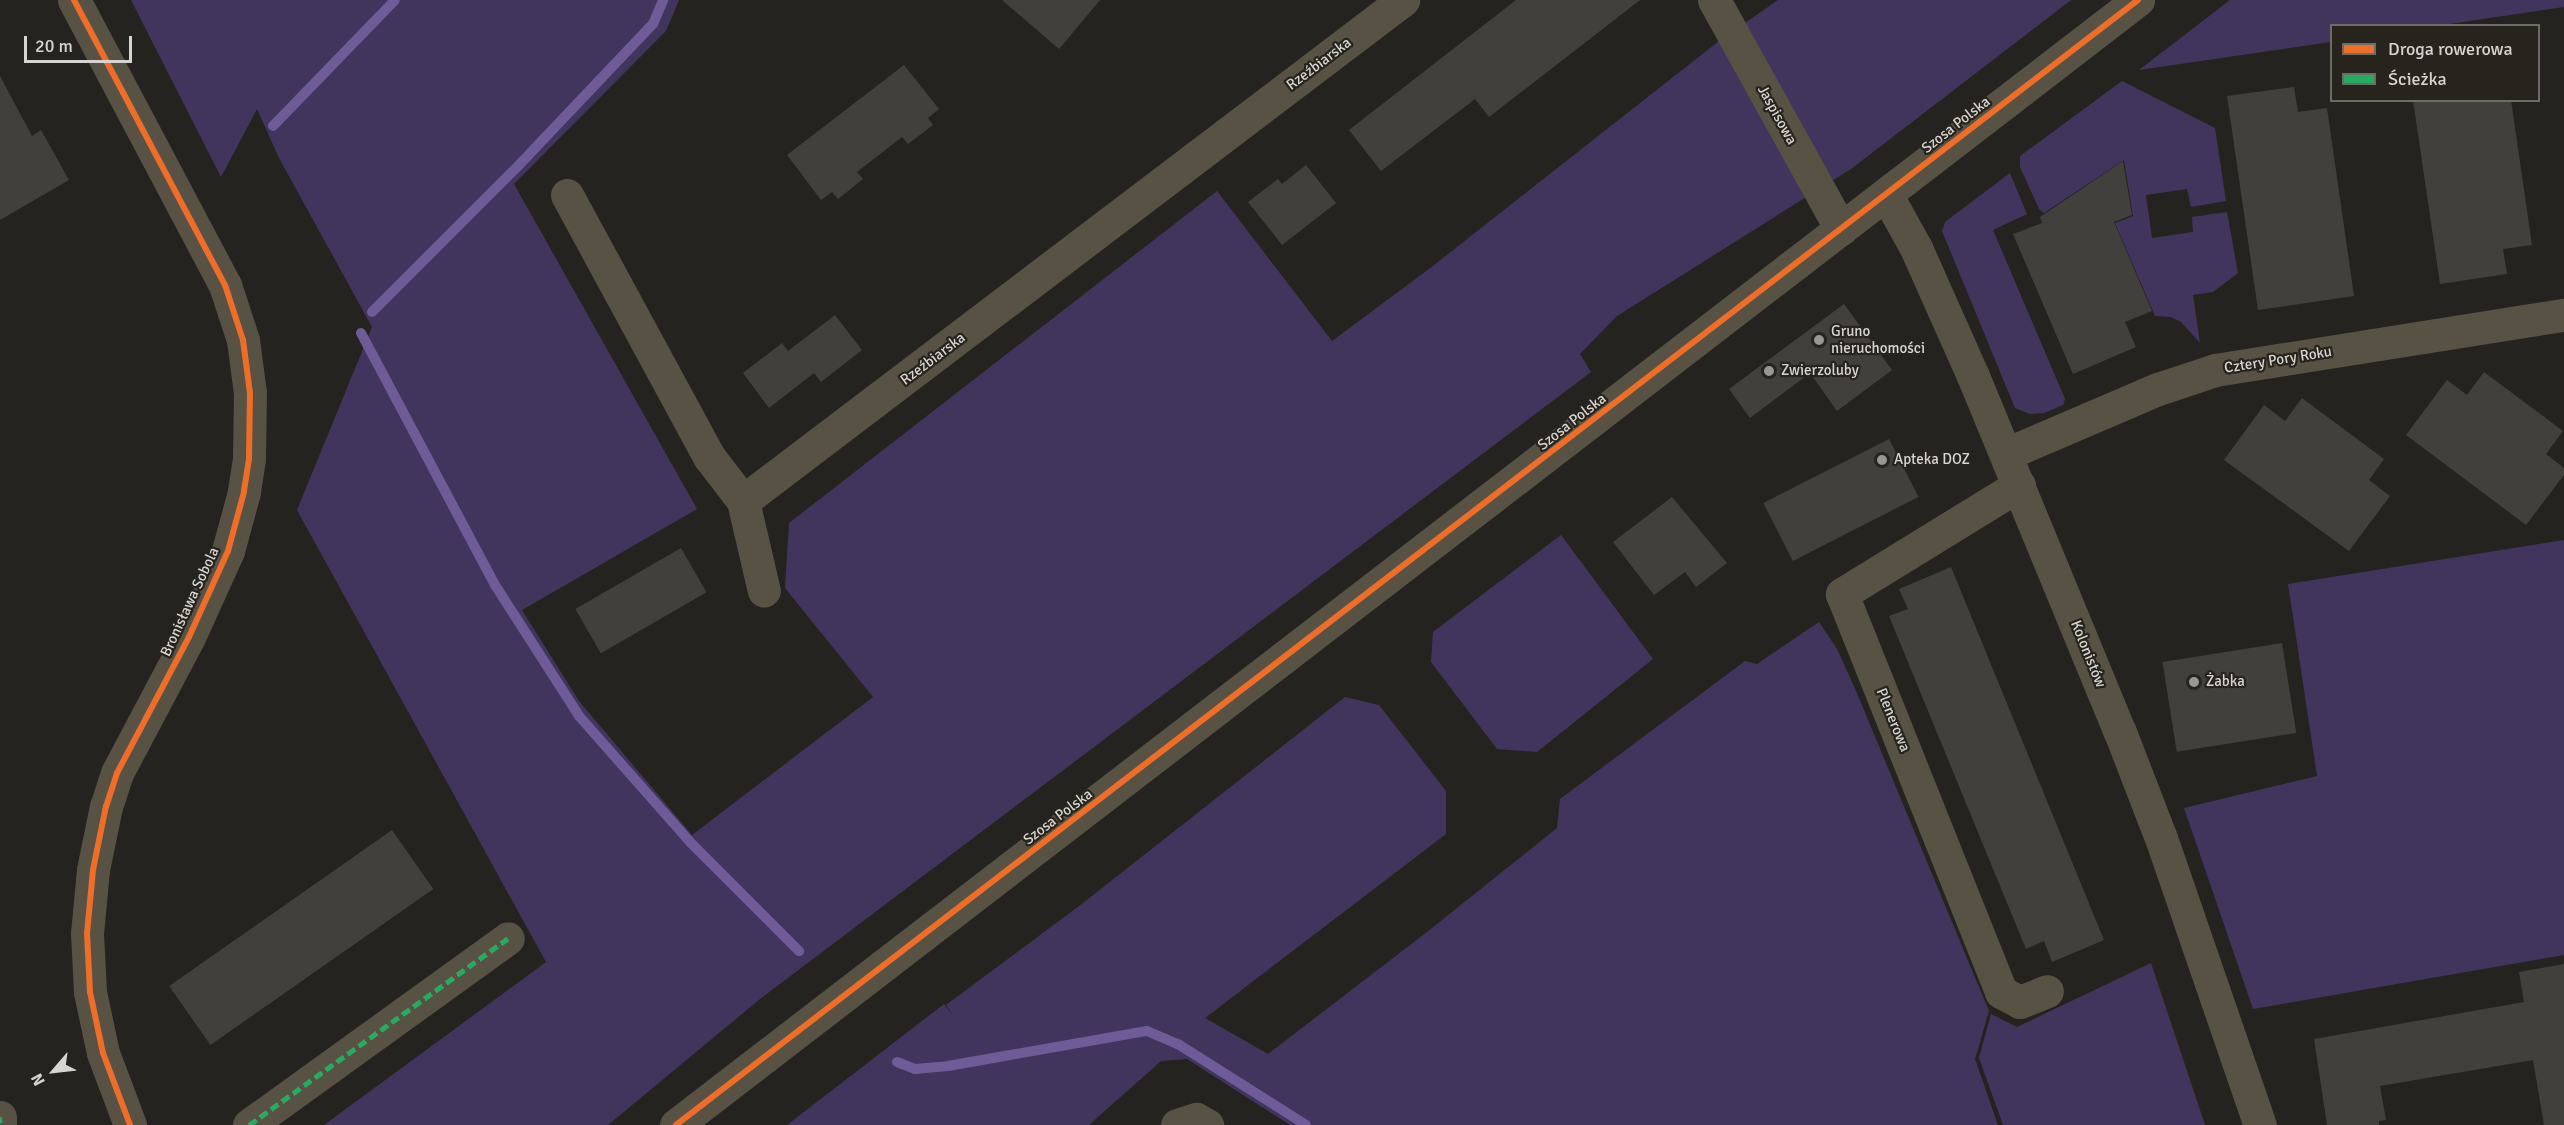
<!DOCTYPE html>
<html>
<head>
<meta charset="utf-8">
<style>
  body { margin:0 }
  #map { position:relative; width:2564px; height:1125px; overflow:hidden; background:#252320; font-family:Signika,sans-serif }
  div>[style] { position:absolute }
  .green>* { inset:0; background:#42355d }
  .stream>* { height:10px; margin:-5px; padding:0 5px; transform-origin:5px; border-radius:5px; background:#6e5b98 }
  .building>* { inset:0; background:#42403d; transform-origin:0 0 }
  .minor>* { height:33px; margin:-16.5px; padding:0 16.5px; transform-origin:16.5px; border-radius:16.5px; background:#585244 }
  .tertiary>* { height:33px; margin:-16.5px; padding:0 16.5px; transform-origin:16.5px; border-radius:16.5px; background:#585244 }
  .quiet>* { height:4.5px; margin-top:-2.25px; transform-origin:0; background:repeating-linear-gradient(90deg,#26ab63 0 9px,transparent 0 13.5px) }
  .cycleway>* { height:6px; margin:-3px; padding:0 3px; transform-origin:3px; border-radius:3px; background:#ee6e29 }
  .dots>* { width:16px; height:16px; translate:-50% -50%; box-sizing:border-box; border:3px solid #27241e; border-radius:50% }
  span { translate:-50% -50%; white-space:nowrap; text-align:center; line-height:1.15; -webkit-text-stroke:4.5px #27241e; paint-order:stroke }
  .street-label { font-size:15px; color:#d7d5d1 }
  .poi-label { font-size:15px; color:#d7d5d1 }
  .left { translate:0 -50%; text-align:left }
  .legend { position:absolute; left:2330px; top:24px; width:210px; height:78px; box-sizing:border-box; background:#27241e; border:2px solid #6d6b66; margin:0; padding:8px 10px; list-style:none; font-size:18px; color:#d7d5d1 }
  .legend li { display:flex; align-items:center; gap:12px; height:30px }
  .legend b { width:30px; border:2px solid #6d6b66 }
  .north { position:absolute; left:24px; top:1041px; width:60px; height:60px; -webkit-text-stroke:4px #27241e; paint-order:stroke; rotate:242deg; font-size:16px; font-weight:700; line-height:24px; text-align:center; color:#d7d5d1 }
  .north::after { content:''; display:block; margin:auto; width:21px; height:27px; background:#d7d5d1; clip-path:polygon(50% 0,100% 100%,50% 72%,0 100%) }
  .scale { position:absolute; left:24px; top:36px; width:108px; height:27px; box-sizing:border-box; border:3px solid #d7d5d1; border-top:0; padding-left:8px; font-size:18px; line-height:21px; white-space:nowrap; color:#d7d5d1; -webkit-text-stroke:4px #27241e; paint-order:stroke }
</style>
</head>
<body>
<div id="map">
  <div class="green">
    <i style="clip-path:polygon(131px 0,679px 0,666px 31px,514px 184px,697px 509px,522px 610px,579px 701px,692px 835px,873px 697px,785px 588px,789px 523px,1217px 191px,1332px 341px,1429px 269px,1719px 41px,1778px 0,2071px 0,1851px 169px,1617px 316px,1580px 354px,1591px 372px,760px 999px,608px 1125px,324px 1125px,546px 962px,297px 510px,372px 327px,279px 158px,257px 109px,221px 177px)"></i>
    <i style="clip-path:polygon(2230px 0,2564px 0,2564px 7px,2442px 25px,2332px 26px,2331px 42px,2139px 70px)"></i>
    <i style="clip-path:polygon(2122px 81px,2215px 128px,2226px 201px,2191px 207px,2187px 189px,2146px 195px,2152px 238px,2193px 232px,2192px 217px,2227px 212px,2238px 273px,2213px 292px,2193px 295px,2200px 343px,2181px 322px,2171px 317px,2155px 316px,2115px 223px,2133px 216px,2124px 160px,2044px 213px,2039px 209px,2020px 167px,2020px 156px)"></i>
    <i style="clip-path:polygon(2010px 173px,2027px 214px,1993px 230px,2065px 399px,2063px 405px,2044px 413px,2030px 414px,2015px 408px,1942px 231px,1945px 222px)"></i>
    <i style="clip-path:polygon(1561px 535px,1653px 659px,1537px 752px,1497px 749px,1431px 662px,1433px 632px)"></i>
    <i style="clip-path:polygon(2564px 540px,2564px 955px,2253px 1009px,2184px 808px,2317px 776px,2288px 584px)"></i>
    <i style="clip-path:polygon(1819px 622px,1837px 649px,1856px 691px,1989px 1011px,1975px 1059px,1998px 1125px,1290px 1125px,1187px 1059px,1161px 1061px,1089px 1125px,787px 1125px,944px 1004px,954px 1017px,946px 1005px,1083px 903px,1345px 697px,1379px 705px,1446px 791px,1446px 834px,1205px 1018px,1268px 1054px,1427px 932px,1557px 828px,1560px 799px,1745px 661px,1757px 664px)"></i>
    <i style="clip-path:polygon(2151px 963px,2205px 1125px,2003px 1125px,1979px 1058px,1991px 1014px,2017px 1027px)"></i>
  </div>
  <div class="stream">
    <i style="left:273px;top:126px;width:175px;rotate:-45.9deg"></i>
    <i style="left:372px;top:312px;width:208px;rotate:-45deg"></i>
    <i style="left:519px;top:165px;width:195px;rotate:-46.5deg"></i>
    <i style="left:653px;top:24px;width:26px;rotate:-67deg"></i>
    <i style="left:361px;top:333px;width:285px;rotate:62deg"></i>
    <i style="left:495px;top:585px;width:156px;rotate:57.3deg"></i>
    <i style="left:579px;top:716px;width:169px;rotate:48.6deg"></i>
    <i style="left:691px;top:843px;width:153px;rotate:45deg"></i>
    <i style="left:897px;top:1062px;width:19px;rotate:21deg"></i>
    <i style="left:915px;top:1069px;width:33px;rotate:-5deg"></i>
    <i style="left:948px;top:1066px;width:202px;rotate:-10deg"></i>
    <i style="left:1147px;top:1031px;width:34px;rotate:23deg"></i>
    <i style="left:1178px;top:1044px;width:151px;rotate:32.3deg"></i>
  </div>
  <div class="building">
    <i style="clip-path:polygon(1002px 0,1100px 0,1059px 49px)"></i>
    <i style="clip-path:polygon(1516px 0,1640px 0,1489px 117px,1475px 99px,1381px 171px,1349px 130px)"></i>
    <i style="clip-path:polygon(904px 65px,939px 109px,928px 118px,933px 125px,908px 144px,902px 137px,857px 172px,863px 179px,838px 199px,832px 192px,821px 200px,787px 155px)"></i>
    <i style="clip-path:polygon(0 76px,32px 136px,41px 130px,69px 180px,0 220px)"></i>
    <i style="clip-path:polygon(2294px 87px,2298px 112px,2327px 108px,2354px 296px,2258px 310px,2227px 96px)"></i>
    <i style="clip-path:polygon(2413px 100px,2511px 100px,2532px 245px,2503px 249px,2507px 274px,2440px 284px)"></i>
    <i style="clip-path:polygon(2123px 161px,2132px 215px,2114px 222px,2152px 311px,2125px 322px,2136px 347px,2073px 374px,2013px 234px,2042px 223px,2040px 217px)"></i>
    <i style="clip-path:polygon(1306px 165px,1336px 203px,1282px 245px,1248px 202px,1278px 179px,1282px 184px)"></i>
    <i style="clip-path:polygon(1844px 304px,1892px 370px,1837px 411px,1810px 373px,1750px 418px,1729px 389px)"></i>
    <i style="clip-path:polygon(835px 315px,862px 350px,821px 382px,814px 373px,769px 408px,743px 373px,782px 343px,788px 351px)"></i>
    <i style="clip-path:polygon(2484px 372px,2563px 431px,2546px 454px,2564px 468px,2564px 475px,2526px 525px,2406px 435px,2447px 380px,2467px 395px)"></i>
    <i style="clip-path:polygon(2302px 398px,2384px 459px,2369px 480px,2390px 496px,2349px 551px,2224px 460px,2264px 405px,2285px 421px)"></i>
    <i style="left:1889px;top:439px;width:65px;height:141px;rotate:63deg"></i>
    <i style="clip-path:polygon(1672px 497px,1727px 563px,1696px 587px,1685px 572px,1654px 595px,1613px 542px)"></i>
    <i style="left:681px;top:548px;width:51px;height:122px;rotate:60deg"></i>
    <i style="clip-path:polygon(1951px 567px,2104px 940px,2052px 962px,2044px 941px,2026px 949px,1889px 616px,1908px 609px,1899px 589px)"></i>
    <i style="left:2282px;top:643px;width:91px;height:121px;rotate:81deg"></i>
    <i style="left:392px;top:830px;width:72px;height:272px;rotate:55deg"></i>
    <i style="clip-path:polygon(2564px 964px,2564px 1125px,2544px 1125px,2533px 1060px,2380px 1086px,2386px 1120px,2379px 1121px,2379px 1125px,2327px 1125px,2314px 1039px,2524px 1002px,2519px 972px)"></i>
  </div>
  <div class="minor">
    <i style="left:74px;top:0;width:323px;rotate:62.1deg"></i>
    <i style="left:225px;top:285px;width:58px;rotate:71.9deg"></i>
    <i style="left:243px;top:340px;width:53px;rotate:82.5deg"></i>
    <i style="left:250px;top:393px;width:66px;rotate:90.9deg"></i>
    <i style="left:249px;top:459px;width:33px;rotate:99deg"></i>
    <i style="left:244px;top:492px;width:61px;rotate:105.2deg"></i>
    <i style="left:228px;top:551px;width:94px;rotate:114.4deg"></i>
    <i style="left:189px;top:637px;width:154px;rotate:117.9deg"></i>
    <i style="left:117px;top:773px;width:35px;rotate:108deg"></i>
    <i style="left:106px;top:806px;width:65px;rotate:101.5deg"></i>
    <i style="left:93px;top:870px;width:63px;rotate:95.4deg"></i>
    <i style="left:87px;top:933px;width:59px;rotate:87.1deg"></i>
    <i style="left:90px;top:992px;width:62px;rotate:78deg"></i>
    <i style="left:103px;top:1053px;width:77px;rotate:69.4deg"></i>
    <i style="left:1714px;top:0;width:262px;rotate:61deg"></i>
    <i style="left:1886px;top:194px;width:62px;rotate:60.9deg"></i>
    <i style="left:1916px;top:248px;width:140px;rotate:66deg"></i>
    <i style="left:1973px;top:376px;width:385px;rotate:67.6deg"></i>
    <i style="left:2120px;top:732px;width:114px;rotate:68.9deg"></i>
    <i style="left:2161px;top:838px;width:304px;rotate:71deg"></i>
    <i style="left:567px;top:195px;width:299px;rotate:61.5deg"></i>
    <i style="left:710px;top:458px;width:54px;rotate:52.5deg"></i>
    <i style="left:743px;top:501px;width:829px;rotate:-37.2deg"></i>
    <i style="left:2006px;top:454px;width:165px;rotate:-23.2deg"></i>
    <i style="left:2158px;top:389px;width:60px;rotate:-18.4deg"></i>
    <i style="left:2215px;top:370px;width:353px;rotate:-9deg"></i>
    <i style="left:2019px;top:485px;width:208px;rotate:148.4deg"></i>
    <i style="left:1842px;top:594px;width:429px;rotate:68.2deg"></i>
    <i style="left:2001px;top:992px;width:21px;rotate:28deg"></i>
    <i style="left:2020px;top:1002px;width:29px;rotate:-22deg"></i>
    <i style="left:743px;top:501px;width:92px;rotate:76.9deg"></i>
    <i style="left:0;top:1117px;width:6px;rotate:90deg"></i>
    <i style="left:249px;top:1125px;width:319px;rotate:-35.8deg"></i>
    <i style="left:1177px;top:1125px;width:20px;rotate:-18deg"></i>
    <i style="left:1196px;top:1119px;width:13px;rotate:29deg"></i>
  </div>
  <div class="tertiary">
    <i style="left:676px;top:1125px;width:1845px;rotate:-37.58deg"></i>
  </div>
  <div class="quiet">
    <i style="left:0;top:1117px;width:6px;rotate:90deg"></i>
    <i style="left:249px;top:1125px;width:319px;rotate:-35.8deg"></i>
  </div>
  <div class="cycleway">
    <i style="left:74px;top:0;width:323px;rotate:62.1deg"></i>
    <i style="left:225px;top:285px;width:58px;rotate:71.9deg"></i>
    <i style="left:243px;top:340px;width:53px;rotate:82.5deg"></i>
    <i style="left:250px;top:393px;width:66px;rotate:90.9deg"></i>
    <i style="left:249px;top:459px;width:33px;rotate:99deg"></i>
    <i style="left:244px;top:492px;width:61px;rotate:105.2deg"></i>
    <i style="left:228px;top:551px;width:94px;rotate:114.4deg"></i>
    <i style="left:189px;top:637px;width:154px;rotate:117.9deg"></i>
    <i style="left:117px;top:773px;width:35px;rotate:108deg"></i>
    <i style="left:106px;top:806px;width:65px;rotate:101.5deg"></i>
    <i style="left:93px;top:870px;width:63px;rotate:95.4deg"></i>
    <i style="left:87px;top:933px;width:59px;rotate:87.1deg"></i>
    <i style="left:90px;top:992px;width:62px;rotate:78deg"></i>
    <i style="left:103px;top:1053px;width:77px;rotate:69.4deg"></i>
    <i style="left:676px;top:1125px;width:1845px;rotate:-37.58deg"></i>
  </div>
  <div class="dots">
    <i style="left:1819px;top:340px;background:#999793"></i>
    <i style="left:1769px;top:371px;background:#999793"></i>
    <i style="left:1882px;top:460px;background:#999793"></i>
    <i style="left:2194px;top:682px;background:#999793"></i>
  </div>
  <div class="street-label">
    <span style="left:1319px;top:64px;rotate:-37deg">Rzeźbiarska</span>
    <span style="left:1777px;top:115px;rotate:61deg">Jaspisowa</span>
    <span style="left:1956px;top:125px;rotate:-38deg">Szosa Polska</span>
    <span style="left:933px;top:359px;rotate:-37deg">Rzeźbiarska</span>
    <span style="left:2278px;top:360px;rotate:-9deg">Cztery Pory Roku</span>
    <span style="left:1572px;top:422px;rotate:-38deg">Szosa Polska</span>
    <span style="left:190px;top:602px;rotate:-65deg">Bronisława Sobola</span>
    <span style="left:2088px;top:654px;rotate:68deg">Kolonistów</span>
    <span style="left:1893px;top:720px;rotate:68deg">Plenerowa</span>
    <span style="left:1058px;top:817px;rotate:-37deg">Szosa Polska</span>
  </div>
  <div class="poi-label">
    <span class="left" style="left:1831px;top:340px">Gruno<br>nieruchomości</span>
    <span class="left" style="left:1781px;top:371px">Zwierzoluby</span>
    <span class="left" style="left:1894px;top:460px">Apteka DOZ</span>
    <span class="left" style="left:2206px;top:682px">Żabka</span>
  </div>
  <ul class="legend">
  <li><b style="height:8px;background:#ee6e29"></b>Droga rowerowa</li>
  <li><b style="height:8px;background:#26ab63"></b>Ścieżka</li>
  </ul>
  <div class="north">N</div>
  <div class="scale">20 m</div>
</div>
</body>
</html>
